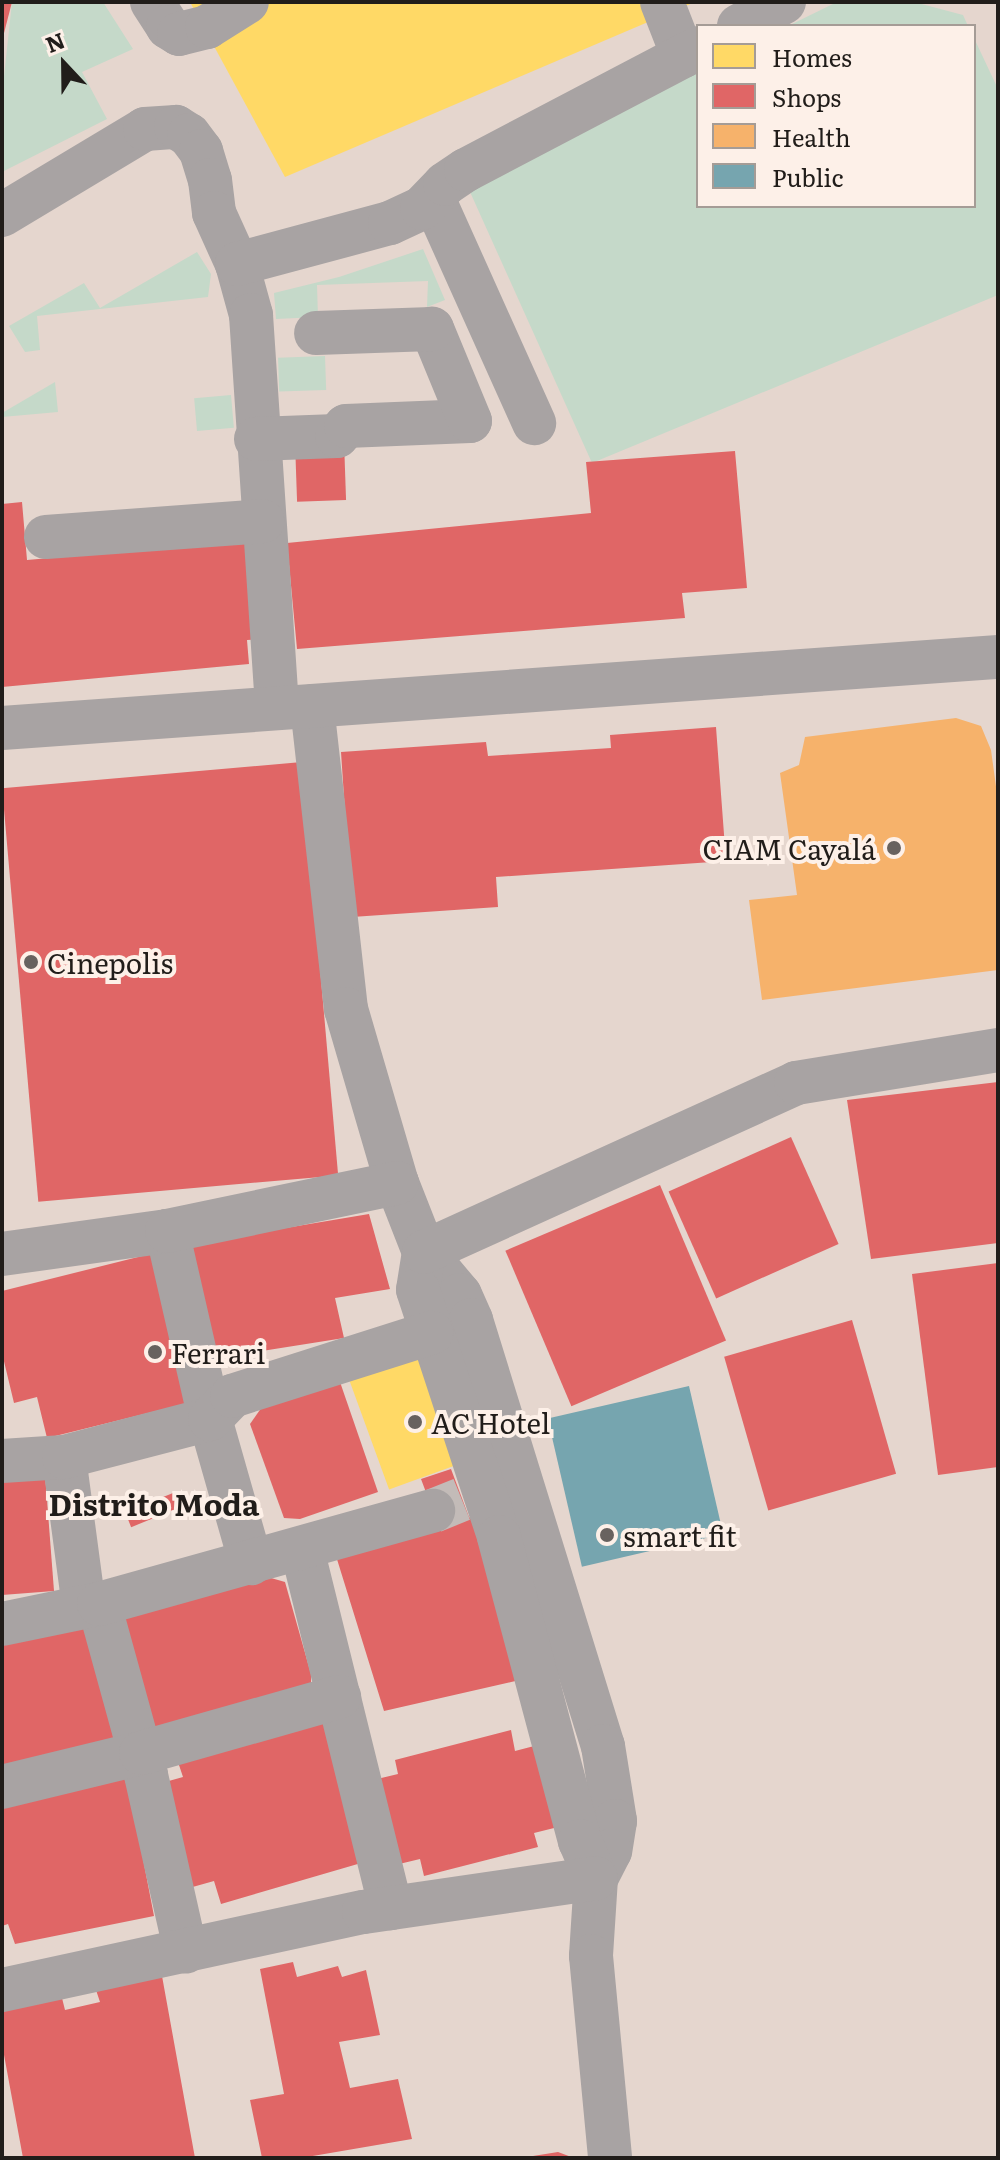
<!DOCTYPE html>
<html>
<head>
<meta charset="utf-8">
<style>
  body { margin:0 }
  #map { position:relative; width:1000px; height:2160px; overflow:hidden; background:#ebe3df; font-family:Literata,serif }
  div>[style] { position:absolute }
  .built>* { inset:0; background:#e5d6ce }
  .green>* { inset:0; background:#c5d9c9; transform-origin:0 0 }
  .homes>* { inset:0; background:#ffd966; transform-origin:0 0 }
  .shops>* { inset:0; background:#e06666; transform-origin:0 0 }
  .health>* { inset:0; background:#f6b26b }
  .public>* { inset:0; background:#76a5af; transform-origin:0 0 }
  .minor-tunnel>* { height:44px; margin-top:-22px; transform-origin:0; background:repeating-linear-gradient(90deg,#c3bbb8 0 44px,transparent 0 66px) }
  .minor>* { height:44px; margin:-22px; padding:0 22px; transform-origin:22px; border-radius:22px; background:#a8a3a3 }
  .dots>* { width:22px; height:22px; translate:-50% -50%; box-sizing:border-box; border:4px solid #fdf0e8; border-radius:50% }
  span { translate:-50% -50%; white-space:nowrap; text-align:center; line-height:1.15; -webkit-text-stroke:8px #fdf0e8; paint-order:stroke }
  .poi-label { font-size:28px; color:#211d1a }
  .right { translate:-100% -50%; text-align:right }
  .left { translate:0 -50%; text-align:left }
  .neighbourhood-label { font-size:30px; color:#211d1a; font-weight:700 }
  .frame { position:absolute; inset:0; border:4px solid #211d1a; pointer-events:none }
  .legend { position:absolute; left:696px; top:24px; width:280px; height:184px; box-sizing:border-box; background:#fdf0e8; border:2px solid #a59c96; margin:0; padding:10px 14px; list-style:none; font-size:24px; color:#211d1a }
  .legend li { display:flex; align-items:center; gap:16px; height:40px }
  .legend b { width:40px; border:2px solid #a59c96 }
  .north { position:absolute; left:24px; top:24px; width:80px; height:80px; -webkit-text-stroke:6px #fdf0e8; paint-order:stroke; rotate:338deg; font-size:22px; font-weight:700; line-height:32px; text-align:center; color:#211d1a }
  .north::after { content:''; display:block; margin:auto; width:28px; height:36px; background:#211d1a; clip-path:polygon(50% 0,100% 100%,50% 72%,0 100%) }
</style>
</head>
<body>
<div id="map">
  <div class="built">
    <i style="clip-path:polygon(evenodd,2px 2px,998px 2px,998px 2158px,2px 2158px,2px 2px,698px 26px,974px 26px,974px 206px,698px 206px,698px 26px)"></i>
  </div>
  <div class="green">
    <i style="clip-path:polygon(12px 2px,103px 2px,133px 49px,82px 72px,107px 119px,2px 172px,2px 95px)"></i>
    <i style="clip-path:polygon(837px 2px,914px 2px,963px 15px,968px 26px,788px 26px)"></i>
    <i style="clip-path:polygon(974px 38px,998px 89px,998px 295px,592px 463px,466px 183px,698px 70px,698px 206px,974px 206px)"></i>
    <i style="clip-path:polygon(423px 249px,445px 300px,427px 307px,428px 281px,317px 285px,318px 317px,276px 319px,274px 293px,339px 277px)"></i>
    <i style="clip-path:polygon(197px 252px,211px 274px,208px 297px,37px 316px,40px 350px,25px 352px,9px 326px,84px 283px,100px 308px)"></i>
    <i style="left:325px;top:356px;width:34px;height:47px;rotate:88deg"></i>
    <i style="clip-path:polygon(55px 382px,58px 412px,2px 417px,2px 413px)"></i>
    <i style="left:231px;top:395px;width:33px;height:37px;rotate:85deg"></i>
  </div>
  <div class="homes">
    <i style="clip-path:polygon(190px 2px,695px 2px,285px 177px)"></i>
    <i style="left:427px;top:1348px;width:120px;height:84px;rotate:70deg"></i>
  </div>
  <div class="shops">
    <i style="clip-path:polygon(2px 2px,12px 2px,3px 37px,2px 37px)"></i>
    <i style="left:344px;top:441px;width:59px;height:49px;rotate:88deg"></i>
    <i style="clip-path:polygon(735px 451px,747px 588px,682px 593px,685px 618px,297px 649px,287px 543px,591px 513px,586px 462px)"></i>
    <i style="clip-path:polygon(22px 502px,27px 560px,255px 540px,263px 639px,247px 640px,249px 664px,2px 687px,2px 504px)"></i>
    <i style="clip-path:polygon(716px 727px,726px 861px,496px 877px,498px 907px,352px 917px,341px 752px,486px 742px,488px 756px,611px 748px,610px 735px)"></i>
    <i style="left:302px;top:762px;width:415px;height:301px;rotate:85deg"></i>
    <i style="clip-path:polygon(998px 1082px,998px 1243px,871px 1259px,847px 1100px)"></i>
    <i style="left:791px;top:1137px;width:117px;height:134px;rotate:66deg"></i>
    <i style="left:660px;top:1185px;width:169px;height:168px;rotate:67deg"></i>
    <i style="clip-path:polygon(369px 1214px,390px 1289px,335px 1298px,344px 1338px,211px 1359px,190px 1244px)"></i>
    <i style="clip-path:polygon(154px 1253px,189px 1403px,47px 1438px,37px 1397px,14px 1403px,2px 1353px,2px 1291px)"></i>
    <i style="clip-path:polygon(998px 1263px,998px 1467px,938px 1475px,912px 1274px)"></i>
    <i style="left:852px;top:1320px;width:160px;height:133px;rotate:74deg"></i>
    <i style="clip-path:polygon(340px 1382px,378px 1492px,300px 1519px,284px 1518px,250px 1424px,262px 1407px)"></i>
    <i style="clip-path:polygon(451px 1469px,469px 1517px,482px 1527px,524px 1679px,384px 1711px,336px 1556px,433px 1511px,421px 1479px)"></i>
    <i style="clip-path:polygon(45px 1474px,54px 1591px,2px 1595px,2px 1478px)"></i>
    <i style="left:178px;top:1491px;width:16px;height:57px;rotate:68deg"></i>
    <i style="clip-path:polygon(271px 1578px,285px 1582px,311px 1674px,311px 1683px,155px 1731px,122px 1618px)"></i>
    <i style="clip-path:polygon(91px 1622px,124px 1739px,2px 1768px,2px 1645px)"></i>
    <i style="clip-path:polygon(326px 1719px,368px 1861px,221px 1904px,214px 1881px,189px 1888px,158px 1784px,183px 1777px,178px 1762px)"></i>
    <i style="clip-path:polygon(511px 1730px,515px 1751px,538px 1745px,558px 1827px,534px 1833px,538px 1847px,424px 1876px,420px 1859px,395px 1865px,373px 1780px,398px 1774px,395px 1760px)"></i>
    <i style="clip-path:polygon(127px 1775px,154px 1916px,15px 1944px,8px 1924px,2px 1926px,2px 1802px)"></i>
    <i style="clip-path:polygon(293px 1962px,297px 1977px,338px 1966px,342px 1977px,366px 1970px,380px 2035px,339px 2042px,350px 2088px,398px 2079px,412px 2139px,301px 2158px,262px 2158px,250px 2100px,284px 2094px,260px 1969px)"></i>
    <i style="clip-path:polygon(162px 1976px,195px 2158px,23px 2158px,2px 2044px,2px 2009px,61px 1994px,65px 2010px,100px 2002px,96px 1990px)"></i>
    <i style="clip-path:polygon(558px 2152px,574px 2158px,533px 2158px,533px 2156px)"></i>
  </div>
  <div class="health">
    <i style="clip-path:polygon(956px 718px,981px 726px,991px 750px,998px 801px,998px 970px,762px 1000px,749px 900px,797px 895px,780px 773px,799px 765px,805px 737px)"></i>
  </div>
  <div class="public">
    <i style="left:689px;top:1386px;width:152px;height:145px;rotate:77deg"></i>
  </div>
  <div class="minor-tunnel">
    <i style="left:433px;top:1511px;width:31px;rotate:-22deg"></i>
  </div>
  <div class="minor">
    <i style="left:152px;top:2px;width:30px;rotate:57deg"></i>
    <i style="left:168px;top:27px;width:13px;rotate:32deg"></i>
    <i style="left:179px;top:34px;width:29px;rotate:-14deg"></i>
    <i style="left:207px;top:27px;width:47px;rotate:-32deg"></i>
    <i style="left:662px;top:2px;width:58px;rotate:68.7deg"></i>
    <i style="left:739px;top:26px;width:51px;rotate:-28.1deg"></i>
    <i style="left:433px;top:198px;width:247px;rotate:65.8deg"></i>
    <i style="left:2px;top:215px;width:167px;rotate:-31deg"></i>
    <i style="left:145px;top:129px;width:31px;rotate:-4deg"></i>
    <i style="left:176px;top:127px;width:15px;rotate:32deg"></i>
    <i style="left:189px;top:135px;width:20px;rotate:53deg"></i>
    <i style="left:201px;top:151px;width:30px;rotate:73deg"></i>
    <i style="left:210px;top:180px;width:33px;rotate:83deg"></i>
    <i style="left:214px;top:213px;width:56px;rotate:65.7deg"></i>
    <i style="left:237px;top:264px;width:53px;rotate:74.6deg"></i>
    <i style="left:251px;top:315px;width:393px;rotate:86.2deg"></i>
    <i style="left:237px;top:264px;width:158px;rotate:-15deg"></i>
    <i style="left:390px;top:223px;width:35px;rotate:-25deg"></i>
    <i style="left:422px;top:208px;width:33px;rotate:-46deg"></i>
    <i style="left:445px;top:184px;width:25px;rotate:-34deg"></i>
    <i style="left:466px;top:170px;width:262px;rotate:-27.7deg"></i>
    <i style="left:256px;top:439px;width:81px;rotate:-2.1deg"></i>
    <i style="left:337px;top:436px;width:13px;rotate:-48deg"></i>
    <i style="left:346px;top:426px;width:124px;rotate:-2.3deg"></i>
    <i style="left:470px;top:421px;width:100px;rotate:-112.4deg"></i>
    <i style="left:432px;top:329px;width:116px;rotate:178deg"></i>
    <i style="left:46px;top:537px;width:217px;rotate:-4.2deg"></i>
    <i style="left:312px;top:706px;width:305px;rotate:83.6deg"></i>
    <i style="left:346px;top:1009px;width:181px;rotate:73.7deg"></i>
    <i style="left:397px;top:1183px;width:74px;rotate:68.6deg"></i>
    <i style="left:424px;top:1252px;width:56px;rotate:50.1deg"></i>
    <i style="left:460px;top:1295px;width:27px;rotate:66deg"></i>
    <i style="left:471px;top:1320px;width:446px;rotate:72.8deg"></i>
    <i style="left:603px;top:1746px;width:76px;rotate:80.9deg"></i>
    <i style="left:615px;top:1821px;width:30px;rotate:99deg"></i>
    <i style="left:610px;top:1851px;width:30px;rotate:117deg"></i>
    <i style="left:596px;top:1878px;width:78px;rotate:93.7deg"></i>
    <i style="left:591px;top:1956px;width:203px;rotate:84.6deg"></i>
    <i style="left:2px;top:728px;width:999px;rotate:-4.08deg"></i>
    <i style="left:167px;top:1231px;width:193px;rotate:77.1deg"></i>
    <i style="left:210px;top:1419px;width:150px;rotate:74.1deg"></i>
    <i style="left:424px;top:1252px;width:38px;rotate:99deg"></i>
    <i style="left:418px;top:1290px;width:260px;rotate:71.8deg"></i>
    <i style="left:499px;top:1537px;width:315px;rotate:75.1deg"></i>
    <i style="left:580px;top:1841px;width:40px;rotate:66.6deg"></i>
    <i style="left:424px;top:1252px;width:409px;rotate:-24.4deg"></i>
    <i style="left:796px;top:1083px;width:205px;rotate:-9.3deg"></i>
    <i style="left:2px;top:1254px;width:167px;rotate:-7.9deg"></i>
    <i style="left:167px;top:1231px;width:235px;rotate:-11.8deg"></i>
    <i style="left:64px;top:1457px;width:150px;rotate:82.4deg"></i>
    <i style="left:2px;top:1461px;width:62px;rotate:-3.7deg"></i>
    <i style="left:64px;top:1457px;width:151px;rotate:-14.6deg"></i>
    <i style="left:210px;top:1419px;width:32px;rotate:-46deg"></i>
    <i style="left:232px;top:1396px;width:209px;rotate:-17.6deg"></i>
    <i style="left:302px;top:1549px;width:370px;rotate:76.1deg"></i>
    <i style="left:99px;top:1604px;width:177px;rotate:74.6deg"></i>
    <i style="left:146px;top:1775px;width:181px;rotate:77.3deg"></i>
    <i style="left:2px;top:1624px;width:99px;rotate:-11.7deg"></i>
    <i style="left:99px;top:1604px;width:347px;rotate:-15.6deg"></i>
    <i style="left:2px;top:1787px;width:143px;rotate:-13.7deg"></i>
    <i style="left:141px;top:1753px;width:206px;rotate:-15.8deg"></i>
    <i style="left:2px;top:1990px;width:370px;rotate:-12.2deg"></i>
    <i style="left:364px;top:1912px;width:234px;rotate:-8.3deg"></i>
  </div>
  <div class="dots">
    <i style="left:894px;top:848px;background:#68625f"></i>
    <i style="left:31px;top:962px;background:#68625f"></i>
    <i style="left:155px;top:1352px;background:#68625f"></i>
    <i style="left:415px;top:1422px;background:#68625f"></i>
    <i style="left:607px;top:1535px;background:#68625f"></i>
  </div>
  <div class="poi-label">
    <span class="right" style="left:876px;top:848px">CIAM Cayalá</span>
    <span class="left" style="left:47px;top:962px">Cinepolis</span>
    <span class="left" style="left:171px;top:1352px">Ferrari</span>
    <span class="left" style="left:431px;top:1422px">AC Hotel</span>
    <span class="left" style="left:623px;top:1535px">smart fit</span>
  </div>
  <div class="neighbourhood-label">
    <span style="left:154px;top:1503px">Distrito Moda</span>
  </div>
  <div class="frame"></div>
  <ul class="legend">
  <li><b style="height:22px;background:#ffd966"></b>Homes</li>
  <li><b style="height:22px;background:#e06666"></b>Shops</li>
  <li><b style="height:22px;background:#f6b26b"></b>Health</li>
  <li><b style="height:22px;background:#76a5af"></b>Public</li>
  </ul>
  <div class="north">N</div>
</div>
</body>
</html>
